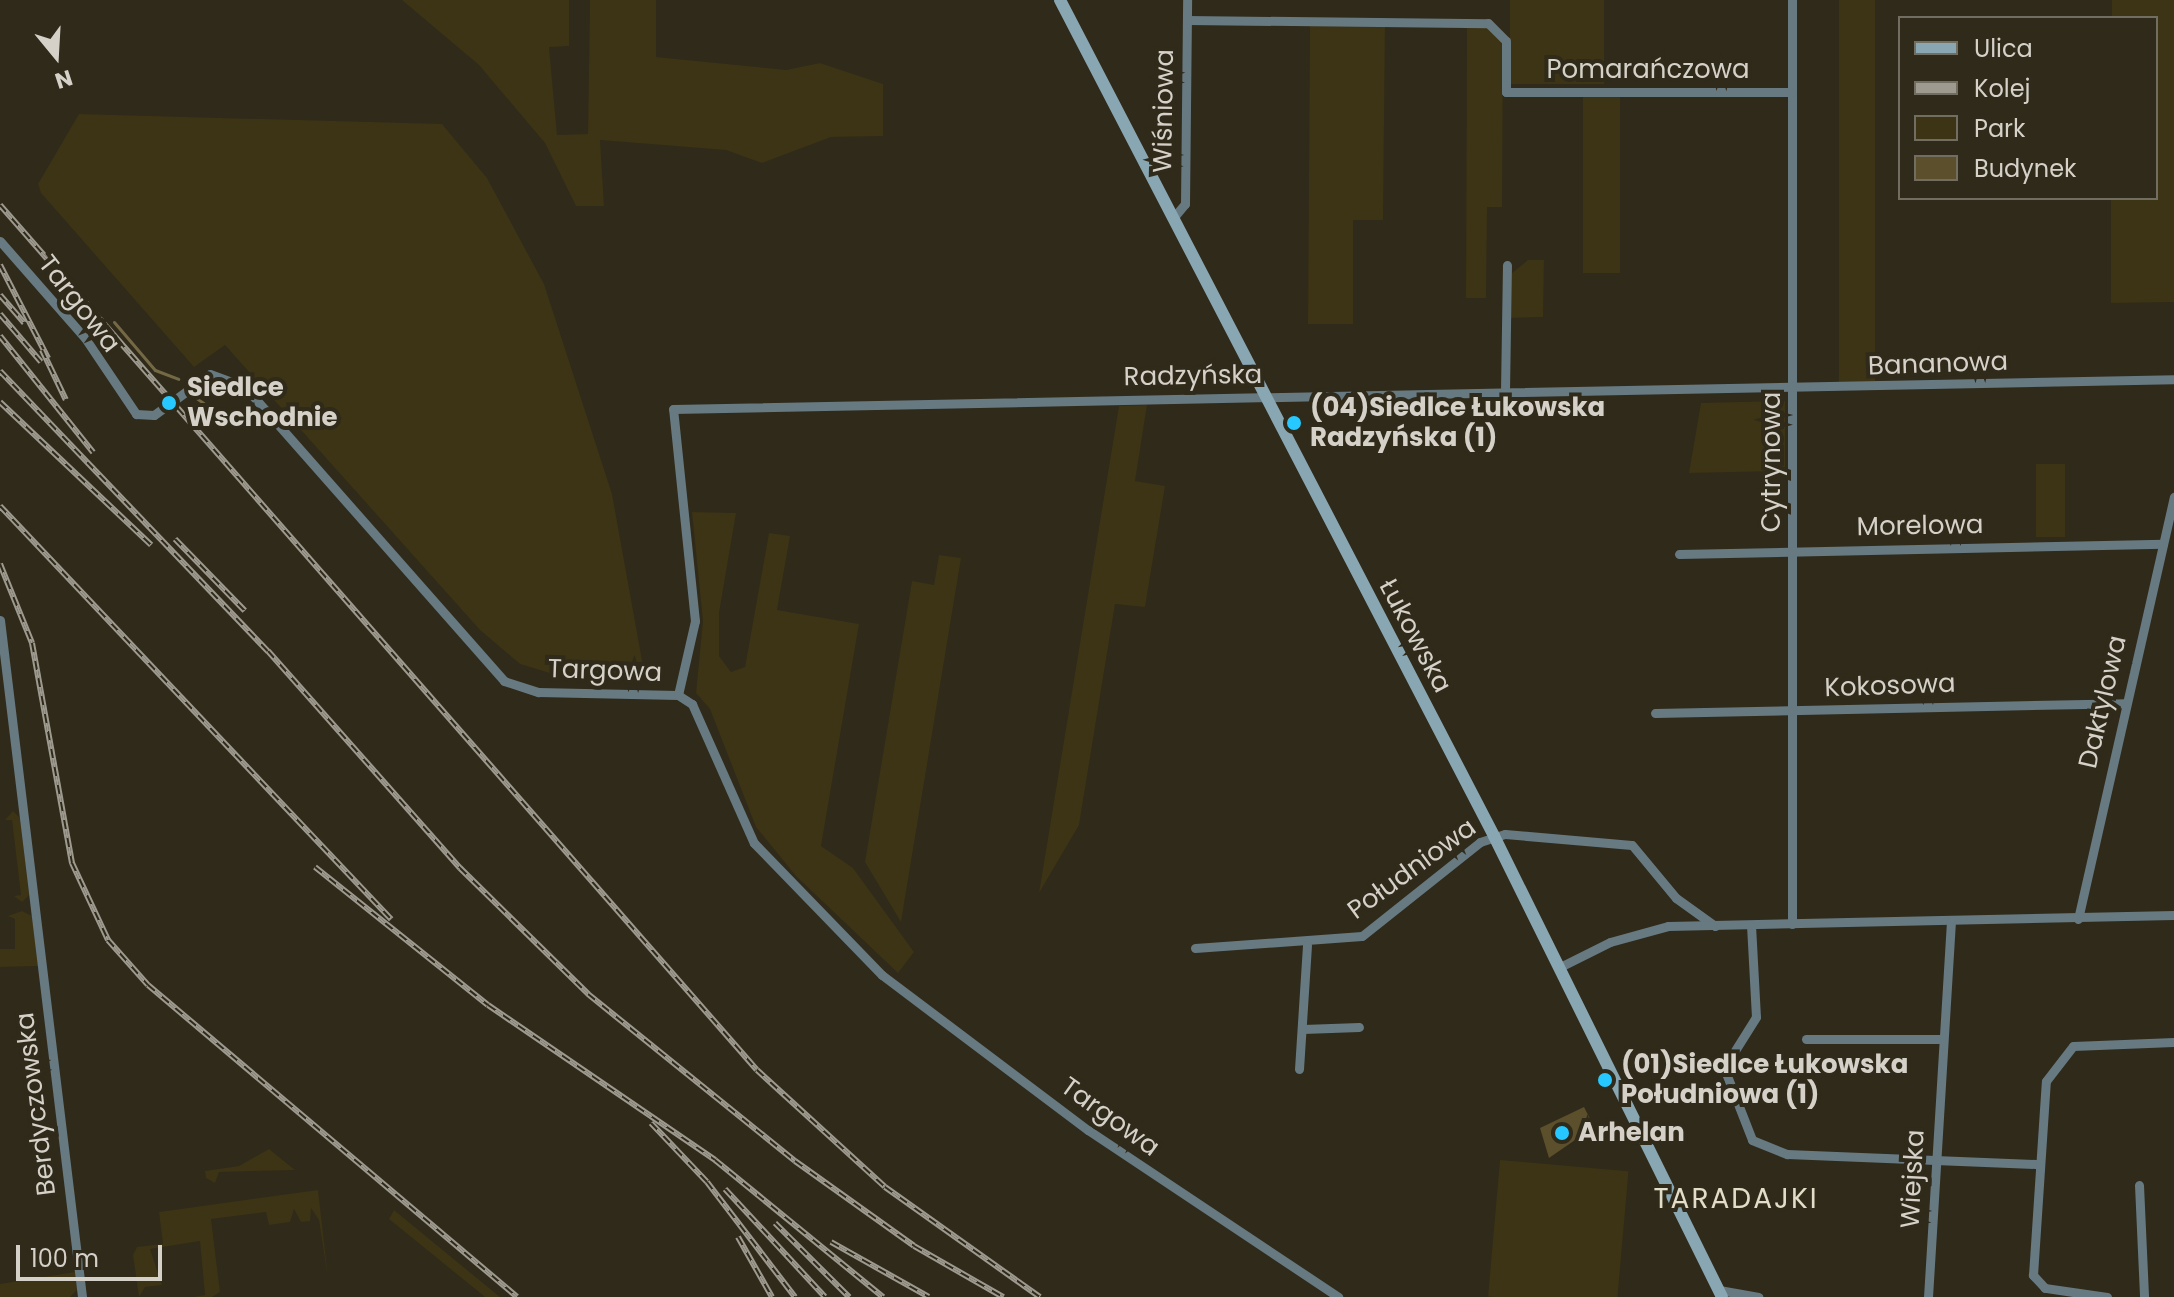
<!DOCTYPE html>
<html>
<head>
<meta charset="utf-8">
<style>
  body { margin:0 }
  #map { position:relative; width:2174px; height:1297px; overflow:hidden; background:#2f2a1a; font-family:Poppins,sans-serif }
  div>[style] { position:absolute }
  .green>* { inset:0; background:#3d3315; transform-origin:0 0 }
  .stream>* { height:3px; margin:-1.5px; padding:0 1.5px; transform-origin:1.5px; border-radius:1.5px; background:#756844 }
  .building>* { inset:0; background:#5b4f2c }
  .street>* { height:9px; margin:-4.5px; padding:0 4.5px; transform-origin:4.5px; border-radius:4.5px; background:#677981 }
  .secondary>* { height:12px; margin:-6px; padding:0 6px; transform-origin:6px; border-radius:6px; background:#89a6b3 }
  .rail>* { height:6px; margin-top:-3px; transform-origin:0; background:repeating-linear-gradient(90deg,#2f2a1a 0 9px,#9e9a8f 0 18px); box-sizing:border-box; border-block:2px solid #9e9a8f }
  .dots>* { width:22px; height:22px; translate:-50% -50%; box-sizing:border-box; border:4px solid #2f2a1a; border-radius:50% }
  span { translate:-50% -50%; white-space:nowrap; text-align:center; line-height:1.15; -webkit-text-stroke:8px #2f2a1a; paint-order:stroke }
  .street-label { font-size:26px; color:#d5d1c8 }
  .poi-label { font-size:26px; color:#d5d1c8; font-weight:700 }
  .left { translate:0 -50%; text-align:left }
  .neighbourhood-label { font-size:28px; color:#e3dcc8; letter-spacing:2px }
  .legend { position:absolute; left:1898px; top:16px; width:260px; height:184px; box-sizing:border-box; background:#2f2a1a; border:2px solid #716d60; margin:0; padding:10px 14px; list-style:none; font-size:24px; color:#d5d1c8 }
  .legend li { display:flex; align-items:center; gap:16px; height:40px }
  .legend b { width:40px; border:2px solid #716d60 }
  .north { position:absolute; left:16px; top:16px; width:80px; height:80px; -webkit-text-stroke:6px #2f2a1a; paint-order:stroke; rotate:162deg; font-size:22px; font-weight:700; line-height:32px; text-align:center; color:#d5d1c8 }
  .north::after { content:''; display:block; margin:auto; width:28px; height:36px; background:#d5d1c8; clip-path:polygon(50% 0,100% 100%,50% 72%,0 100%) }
  .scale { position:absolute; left:16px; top:1245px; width:146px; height:36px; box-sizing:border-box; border:4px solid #d5d1c8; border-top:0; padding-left:10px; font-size:24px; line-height:28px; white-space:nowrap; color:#d5d1c8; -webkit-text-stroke:6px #2f2a1a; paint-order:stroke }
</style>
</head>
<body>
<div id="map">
  <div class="green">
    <i style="clip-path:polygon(402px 0,569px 0,569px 46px,549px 47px,557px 135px,588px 134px,590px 0,656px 0,656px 57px,786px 70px,820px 63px,883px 84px,883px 136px,831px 137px,762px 163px,726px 150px,600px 140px,604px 206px,576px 206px,545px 143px,479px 65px)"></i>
    <i style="left:1510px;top:0;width:94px;height:84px"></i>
    <i style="left:1839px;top:0;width:36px;height:382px"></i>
    <i style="clip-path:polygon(2112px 0,2174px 0,2174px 302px,2111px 303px,2111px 198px,2156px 198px,2156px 18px,2112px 18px)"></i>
    <i style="clip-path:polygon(1310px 25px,1385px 25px,1383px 220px,1353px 220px,1353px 324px,1308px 324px)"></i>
    <i style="clip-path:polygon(1467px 28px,1491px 28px,1503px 42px,1502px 207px,1487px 207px,1486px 298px,1466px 298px)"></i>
    <i style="left:1583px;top:95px;width:37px;height:178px"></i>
    <i style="clip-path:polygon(79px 114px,442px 124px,487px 178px,544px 284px,612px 494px,645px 677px,563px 677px,520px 664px,480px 630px,225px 345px,194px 367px,41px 193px,38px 184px)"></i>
    <i style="clip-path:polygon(1528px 260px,1544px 260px,1543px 317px,1508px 318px,1512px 273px)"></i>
    <i style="clip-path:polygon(1785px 401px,1785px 471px,1689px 473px,1701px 403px)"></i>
    <i style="clip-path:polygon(1147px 405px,1135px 481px,1165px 486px,1145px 607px,1115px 604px,1079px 825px,1039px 893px,1119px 406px)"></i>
    <i style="left:2036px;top:464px;width:29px;height:73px"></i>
    <i style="clip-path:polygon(692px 512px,736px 513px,719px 613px,719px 656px,731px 672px,745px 667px,769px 533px,790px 536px,777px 610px,859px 624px,821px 846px,853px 868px,914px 952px,898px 973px,796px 876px,756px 827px,710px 709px,696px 693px,703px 621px)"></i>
    <i style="clip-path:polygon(939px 555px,961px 558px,901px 922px,865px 862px,912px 581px,934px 585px)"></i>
    <i style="clip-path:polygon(13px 811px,20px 818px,29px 895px,22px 902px,14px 896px,21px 895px,12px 820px,5px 820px)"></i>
    <i style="clip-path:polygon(22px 911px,32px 916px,38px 966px,0 967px,0 949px,15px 949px,15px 919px,8px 916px)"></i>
    <i style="clip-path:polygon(269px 1149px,295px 1170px,219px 1172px,215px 1183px,206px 1178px,205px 1171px,239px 1166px)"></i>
    <i style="left:1500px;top:1160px;width:129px;height:137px;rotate:5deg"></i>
    <i style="clip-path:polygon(318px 1190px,328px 1278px,319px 1220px,311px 1208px,310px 1221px,301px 1222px,294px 1209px,290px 1222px,269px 1225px,266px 1212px,211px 1219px,220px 1292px,212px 1297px,193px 1297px,205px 1295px,200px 1241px,150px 1249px,162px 1285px,145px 1287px,139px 1297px,133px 1255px,137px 1247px,163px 1244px,159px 1212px)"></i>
    <i style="clip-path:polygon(394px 1210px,500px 1297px,485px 1297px,389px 1219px)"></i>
    <i style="clip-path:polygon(75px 1272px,77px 1290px,70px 1297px,0 1297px,0 1284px)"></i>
  </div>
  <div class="stream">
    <i style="left:114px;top:322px;width:63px;rotate:49.5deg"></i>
    <i style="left:155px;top:370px;width:25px;rotate:21deg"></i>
    <i style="left:195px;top:397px;width:27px;rotate:36deg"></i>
  </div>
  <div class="building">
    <i style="clip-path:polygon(1584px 1107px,1594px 1127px,1549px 1158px,1540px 1128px)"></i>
  </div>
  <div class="street">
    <i style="left:1792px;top:0;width:924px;rotate:90deg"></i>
    <i style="left:1187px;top:20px;width:301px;rotate:0.6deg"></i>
    <i style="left:1488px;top:23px;width:25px;rotate:45deg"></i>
    <i style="left:1506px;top:41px;width:51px;rotate:90deg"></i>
    <i style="left:1506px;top:92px;width:285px"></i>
    <i style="left:1174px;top:217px;width:17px;rotate:-50deg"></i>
    <i style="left:1185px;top:204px;width:204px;rotate:-89.4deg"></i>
    <i style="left:0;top:241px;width:129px;rotate:48.8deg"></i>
    <i style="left:85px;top:338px;width:92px;rotate:56.1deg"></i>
    <i style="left:136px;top:414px;width:18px;rotate:3deg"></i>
    <i style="left:154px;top:415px;width:69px;rotate:-36.2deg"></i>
    <i style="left:210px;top:374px;width:37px;rotate:20deg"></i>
    <i style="left:245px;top:387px;width:392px;rotate:48.6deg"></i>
    <i style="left:504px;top:681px;width:36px;rotate:18deg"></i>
    <i style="left:538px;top:692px;width:140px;rotate:1.2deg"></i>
    <i style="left:678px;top:695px;width:17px;rotate:33deg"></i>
    <i style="left:692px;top:704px;width:152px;rotate:66deg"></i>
    <i style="left:754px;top:843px;width:184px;rotate:45.9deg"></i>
    <i style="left:882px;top:975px;width:258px;rotate:37deg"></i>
    <i style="left:1088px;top:1130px;width:301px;rotate:33.7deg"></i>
    <i style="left:1505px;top:391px;width:126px;rotate:-89.1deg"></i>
    <i style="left:1679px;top:554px;width:484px;rotate:-1.2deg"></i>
    <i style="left:0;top:620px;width:682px;rotate:83.09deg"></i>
    <i style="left:678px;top:695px;width:76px;rotate:-77.1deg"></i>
    <i style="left:695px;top:621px;width:213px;rotate:-95.9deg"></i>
    <i style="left:673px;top:409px;width:1501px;rotate:-1.14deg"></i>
    <i style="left:1655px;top:713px;width:471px;rotate:-1.2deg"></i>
    <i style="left:2078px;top:919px;width:433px;rotate:-77.2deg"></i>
    <i style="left:1751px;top:925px;width:92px;rotate:86.9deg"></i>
    <i style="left:1756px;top:1017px;width:60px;rotate:122.1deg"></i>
    <i style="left:1724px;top:1068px;width:77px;rotate:68.7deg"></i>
    <i style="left:1752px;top:1140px;width:38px;rotate:22deg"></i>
    <i style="left:1787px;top:1154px;width:253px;rotate:2.3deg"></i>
    <i style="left:1195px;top:948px;width:167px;rotate:-4.1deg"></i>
    <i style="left:1362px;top:936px;width:151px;rotate:-38.5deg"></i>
    <i style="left:1480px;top:842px;width:26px;rotate:-18deg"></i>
    <i style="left:1505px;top:834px;width:127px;rotate:5deg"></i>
    <i style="left:1632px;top:845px;width:69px;rotate:50.3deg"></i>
    <i style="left:1676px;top:898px;width:48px;rotate:35.7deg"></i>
    <i style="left:1560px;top:967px;width:56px;rotate:-26.6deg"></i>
    <i style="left:1610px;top:942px;width:60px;rotate:-15.4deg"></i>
    <i style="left:1668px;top:926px;width:506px;rotate:-1.25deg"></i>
    <i style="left:1303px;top:1029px;width:56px;rotate:-2deg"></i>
    <i style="left:1806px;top:1039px;width:137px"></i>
    <i style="left:1299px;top:1069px;width:124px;rotate:-86.3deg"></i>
    <i style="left:2139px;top:1185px;width:112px;rotate:87.4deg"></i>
    <i style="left:1719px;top:1290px;width:40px;rotate:10deg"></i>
    <i style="left:1928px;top:1297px;width:377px;rotate:-86.5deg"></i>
    <i style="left:2107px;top:1297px;width:63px;rotate:-171.7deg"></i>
    <i style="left:2045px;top:1288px;width:18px;rotate:-133deg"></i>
    <i style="left:2033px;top:1275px;width:194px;rotate:-86.2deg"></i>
    <i style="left:2046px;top:1081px;width:44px;rotate:-52.4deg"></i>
    <i style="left:2073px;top:1046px;width:101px;rotate:-2.3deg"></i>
  </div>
  <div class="secondary">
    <i style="left:1060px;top:0;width:942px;rotate:62.56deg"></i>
    <i style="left:1494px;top:836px;width:514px;rotate:63.68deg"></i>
  </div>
  <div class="rail">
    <i style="left:0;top:205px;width:1149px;rotate:48.81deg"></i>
    <i style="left:757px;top:1070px;width:173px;rotate:42.4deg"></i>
    <i style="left:885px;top:1187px;width:190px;rotate:35.4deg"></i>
    <i style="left:0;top:265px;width:105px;rotate:62.7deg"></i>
    <i style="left:0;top:295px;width:37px;rotate:49deg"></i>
    <i style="left:0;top:314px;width:63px;rotate:49.5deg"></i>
    <i style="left:0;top:336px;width:149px;rotate:51.3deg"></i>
    <i style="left:42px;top:350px;width:55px;rotate:64.4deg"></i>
    <i style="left:0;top:371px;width:388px;rotate:46.3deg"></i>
    <i style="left:268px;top:651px;width:290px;rotate:48.5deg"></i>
    <i style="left:460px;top:868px;width:180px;rotate:44.5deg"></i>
    <i style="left:588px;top:994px;width:266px;rotate:38.9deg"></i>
    <i style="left:795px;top:1161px;width:146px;rotate:35.5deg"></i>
    <i style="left:914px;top:1246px;width:103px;rotate:29.8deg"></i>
    <i style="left:0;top:402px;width:208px;rotate:43.4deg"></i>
    <i style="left:0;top:506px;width:569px;rotate:46.57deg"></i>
    <i style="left:175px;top:539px;width:100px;rotate:45.8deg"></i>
    <i style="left:0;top:564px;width:85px;rotate:67.9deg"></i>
    <i style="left:32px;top:643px;width:224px;rotate:79.7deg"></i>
    <i style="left:72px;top:863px;width:85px;rotate:64.9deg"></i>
    <i style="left:108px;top:940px;width:60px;rotate:48.4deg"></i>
    <i style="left:148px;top:985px;width:483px;rotate:40.2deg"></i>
    <i style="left:315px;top:867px;width:221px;rotate:38.6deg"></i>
    <i style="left:488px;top:1005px;width:275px;rotate:34.3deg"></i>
    <i style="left:715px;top:1160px;width:217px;rotate:39.2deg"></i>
    <i style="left:651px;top:1123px;width:81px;rotate:46.5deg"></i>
    <i style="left:707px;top:1182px;width:145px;rotate:52.6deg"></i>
    <i style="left:725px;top:1189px;width:147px;rotate:47.2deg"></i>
    <i style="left:775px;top:1223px;width:105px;rotate:45deg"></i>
    <i style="left:738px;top:1237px;width:69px;rotate:60.5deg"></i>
    <i style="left:831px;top:1242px;width:112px;rotate:29.3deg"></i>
  </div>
  <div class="dots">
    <i style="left:169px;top:403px;background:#27c8ff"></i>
    <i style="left:1294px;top:423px;background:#27c8ff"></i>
    <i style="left:1605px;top:1080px;background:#27c8ff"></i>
    <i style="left:1562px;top:1133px;background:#27c8ff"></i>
  </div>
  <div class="street-label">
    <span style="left:1648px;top:70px">Pomarańczowa</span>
    <span style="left:1164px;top:111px;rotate:-89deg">Wiśniowa</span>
    <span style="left:79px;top:304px;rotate:52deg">Targowa</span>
    <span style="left:1938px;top:364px;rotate:-2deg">Bananowa</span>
    <span style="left:1193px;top:376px;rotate:-1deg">Radzyńska</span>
    <span style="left:1772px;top:462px;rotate:-90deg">Cytrynowa</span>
    <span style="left:1920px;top:526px;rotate:-1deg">Morelowa</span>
    <span style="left:1415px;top:636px;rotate:62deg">Łukowska</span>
    <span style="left:605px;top:671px;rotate:2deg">Targowa</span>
    <span style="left:1890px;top:686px;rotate:-2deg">Kokosowa</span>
    <span style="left:2103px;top:702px;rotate:-77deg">Daktylowa</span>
    <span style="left:1412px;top:869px;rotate:-36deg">Południowa</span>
    <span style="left:36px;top:1104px;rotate:-97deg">Berdyczowska</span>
    <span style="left:1110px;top:1117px;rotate:36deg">Targowa</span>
    <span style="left:1913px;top:1179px;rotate:-87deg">Wiejska</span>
  </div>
  <div class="poi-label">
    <span class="left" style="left:187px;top:403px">Siedlce<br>Wschodnie</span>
    <span class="left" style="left:1310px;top:423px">(04)Siedlce Łukowska<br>Radzyńska (1)</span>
    <span class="left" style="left:1621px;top:1080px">(01)Siedlce Łukowska<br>Południowa (1)</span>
    <span class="left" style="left:1578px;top:1133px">Arhelan</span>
  </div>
  <div class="neighbourhood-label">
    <span style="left:1736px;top:1199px">TARADAJKI</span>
  </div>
  <ul class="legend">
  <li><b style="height:10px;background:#89a6b3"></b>Ulica</li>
  <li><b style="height:10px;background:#9e9a8f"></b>Kolej</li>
  <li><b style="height:22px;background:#3d3315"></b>Park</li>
  <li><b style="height:22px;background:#5b4f2c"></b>Budynek</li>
  </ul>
  <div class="north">N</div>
  <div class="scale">100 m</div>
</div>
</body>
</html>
